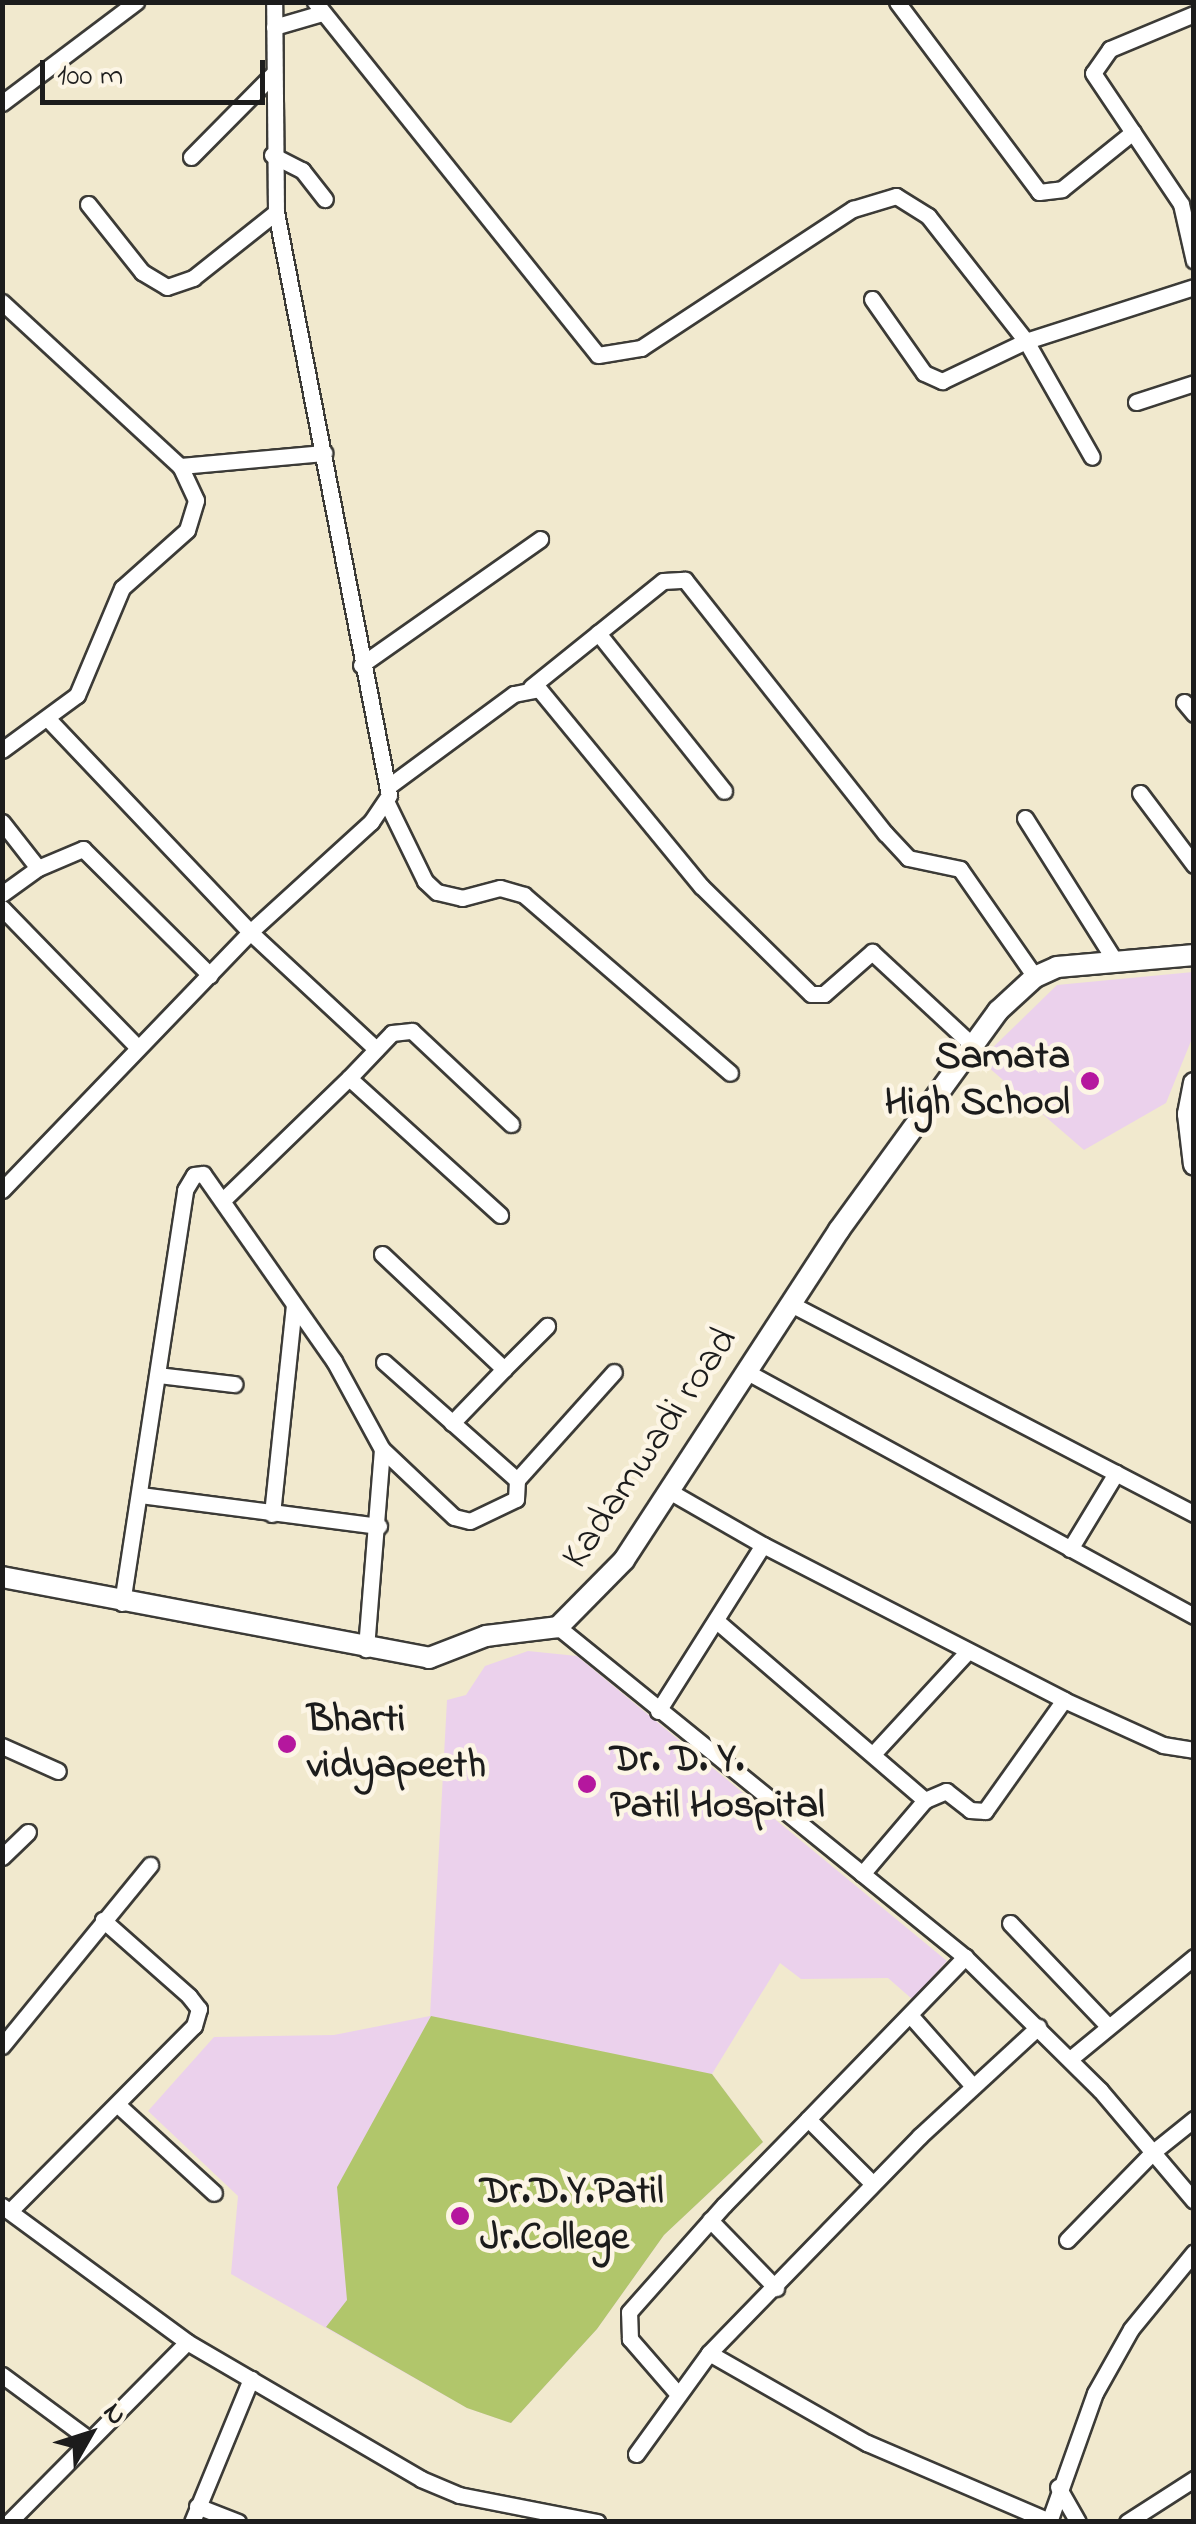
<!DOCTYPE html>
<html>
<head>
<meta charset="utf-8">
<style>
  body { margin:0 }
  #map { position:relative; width:1196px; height:2524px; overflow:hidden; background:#f1e9ce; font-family:"Indie Flower",sans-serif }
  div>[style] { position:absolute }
  .built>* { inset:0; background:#ebd1ec }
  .green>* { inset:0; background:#b1c66b }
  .roads { filter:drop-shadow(2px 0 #3c3b37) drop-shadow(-2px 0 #3c3b37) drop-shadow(0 2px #3c3b37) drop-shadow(0 -2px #3c3b37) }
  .minor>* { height:15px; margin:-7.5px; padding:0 7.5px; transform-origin:7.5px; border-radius:7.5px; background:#fff }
  .tertiary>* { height:20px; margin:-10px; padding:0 10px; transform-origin:10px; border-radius:10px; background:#fff }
  .dots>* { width:28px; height:28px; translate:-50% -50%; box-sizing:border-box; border:5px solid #fcf5e5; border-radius:50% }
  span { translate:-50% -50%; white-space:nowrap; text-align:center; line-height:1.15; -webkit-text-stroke:9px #fcf5e5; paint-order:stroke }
  .poi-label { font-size:40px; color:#1c1c1c; font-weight:700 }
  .right { translate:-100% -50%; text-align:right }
  .left { translate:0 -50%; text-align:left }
  .street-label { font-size:40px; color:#1c1c1c }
  .frame { position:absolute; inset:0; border:5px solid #1c1c1c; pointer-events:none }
  .north { position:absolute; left:40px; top:2384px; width:100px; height:100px; -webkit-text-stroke:8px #fcf5e5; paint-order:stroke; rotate:51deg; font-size:28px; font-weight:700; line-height:40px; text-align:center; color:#1c1c1c }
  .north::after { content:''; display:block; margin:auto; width:35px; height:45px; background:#1c1c1c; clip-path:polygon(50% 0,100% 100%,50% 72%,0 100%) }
  .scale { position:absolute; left:40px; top:60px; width:225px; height:45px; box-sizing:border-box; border:5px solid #1c1c1c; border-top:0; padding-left:12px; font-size:30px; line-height:35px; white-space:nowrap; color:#1c1c1c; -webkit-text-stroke:8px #fcf5e5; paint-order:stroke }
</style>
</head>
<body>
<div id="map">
  <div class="built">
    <i style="clip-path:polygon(1193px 972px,1193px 1036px,1166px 1103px,1084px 1150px,980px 1060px,1057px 985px)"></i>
    <i style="clip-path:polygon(528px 1651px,577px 1656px,947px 1961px,912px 1999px,888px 1978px,801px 1979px,780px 1963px,712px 2074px,763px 2142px,664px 2235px,597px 2329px,511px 2423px,467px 2408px,231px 2274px,238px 2196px,148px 2111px,214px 2037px,334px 2035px,430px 2016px,447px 1700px,466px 1695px,485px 1666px)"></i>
  </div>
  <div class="green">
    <i style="clip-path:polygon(431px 2016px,712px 2074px,763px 2142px,664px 2235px,597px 2329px,511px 2423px,467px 2408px,326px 2327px,347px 2300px,337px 2187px)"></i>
  </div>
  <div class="roads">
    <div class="minor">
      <i style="left:315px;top:2px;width:452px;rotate:51.3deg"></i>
      <i style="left:598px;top:355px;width:44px;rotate:-9.2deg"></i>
      <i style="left:641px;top:348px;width:254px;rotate:-33.3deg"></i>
      <i style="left:853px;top:209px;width:45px;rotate:-16.8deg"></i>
      <i style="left:896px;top:196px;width:38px;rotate:32deg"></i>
      <i style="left:928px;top:216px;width:159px;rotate:51.9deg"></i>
      <i style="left:1026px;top:341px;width:133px;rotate:60.4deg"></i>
      <i style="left:897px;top:2px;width:237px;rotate:53.2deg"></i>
      <i style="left:1039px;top:192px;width:23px;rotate:-7deg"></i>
      <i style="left:1062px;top:189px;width:91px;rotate:-38.8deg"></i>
      <i style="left:1194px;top:14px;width:91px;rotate:157.4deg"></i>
      <i style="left:1110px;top:49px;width:29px;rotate:125deg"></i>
      <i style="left:1093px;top:73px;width:158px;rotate:56.1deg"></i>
      <i style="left:1181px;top:204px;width:58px;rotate:77.2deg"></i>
      <i style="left:274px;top:27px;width:50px;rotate:-16.3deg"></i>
      <i style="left:2px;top:103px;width:168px;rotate:-37deg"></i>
      <i style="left:272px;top:155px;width:34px;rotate:27deg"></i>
      <i style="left:302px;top:170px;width:37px;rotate:52deg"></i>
      <i style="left:191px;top:157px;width:118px;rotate:-45.3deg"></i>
      <i style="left:88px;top:204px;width:87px;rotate:51.5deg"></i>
      <i style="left:142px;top:272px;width:29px;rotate:31deg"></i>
      <i style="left:167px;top:287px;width:28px;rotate:-19deg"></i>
      <i style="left:193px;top:278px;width:106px;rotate:-38.5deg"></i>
      <i style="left:872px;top:299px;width:90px;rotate:54.9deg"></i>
      <i style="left:924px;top:373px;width:20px;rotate:24deg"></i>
      <i style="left:942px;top:381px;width:93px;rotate:-25.5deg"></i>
      <i style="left:1026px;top:341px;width:176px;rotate:-17.8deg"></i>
      <i style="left:2px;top:302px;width:242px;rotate:42.7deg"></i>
      <i style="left:180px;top:466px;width:145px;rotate:-5.2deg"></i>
      <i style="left:1136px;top:402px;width:61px;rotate:-18.1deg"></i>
      <i style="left:598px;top:633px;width:202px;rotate:51.4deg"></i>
      <i style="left:361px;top:665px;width:219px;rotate:-35.1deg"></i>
      <i style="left:531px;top:687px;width:169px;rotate:-38.8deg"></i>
      <i style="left:663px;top:581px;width:22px;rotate:-3deg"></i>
      <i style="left:685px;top:580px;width:323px;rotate:51.7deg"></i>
      <i style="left:885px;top:833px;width:34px;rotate:47deg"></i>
      <i style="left:908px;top:858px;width:53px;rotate:11.9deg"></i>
      <i style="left:960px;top:869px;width:131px;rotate:55.2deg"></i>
      <i style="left:1184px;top:702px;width:16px;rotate:50deg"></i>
      <i style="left:48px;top:719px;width:294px;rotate:46.5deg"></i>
      <i style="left:250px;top:932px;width:172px;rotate:42.9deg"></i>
      <i style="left:2px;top:750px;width:93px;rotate:-36.3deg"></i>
      <i style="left:77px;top:695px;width:116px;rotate:-67.2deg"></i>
      <i style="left:122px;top:588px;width:87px;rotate:-41.7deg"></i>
      <i style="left:187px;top:530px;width:31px;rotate:-73deg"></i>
      <i style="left:196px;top:500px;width:38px;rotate:-115deg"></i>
      <i style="left:389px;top:786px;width:155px;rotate:-36.4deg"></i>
      <i style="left:514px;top:694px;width:25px;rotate:-11deg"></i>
      <i style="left:539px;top:689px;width:255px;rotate:50.6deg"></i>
      <i style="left:701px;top:886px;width:154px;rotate:44.5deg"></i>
      <i style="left:811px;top:994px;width:13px"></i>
      <i style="left:824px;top:994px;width:64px;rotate:-41.2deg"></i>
      <i style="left:872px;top:952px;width:134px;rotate:42.9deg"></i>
      <i style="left:1140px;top:793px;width:90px;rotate:53.1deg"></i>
      <i style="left:387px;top:803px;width:87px;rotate:64deg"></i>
      <i style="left:425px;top:881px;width:16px;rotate:43deg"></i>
      <i style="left:437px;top:892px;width:26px;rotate:13deg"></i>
      <i style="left:462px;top:898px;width:39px;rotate:-15deg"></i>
      <i style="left:500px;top:888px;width:25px;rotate:16deg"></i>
      <i style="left:524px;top:895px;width:272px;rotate:40.8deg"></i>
      <i style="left:1025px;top:818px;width:169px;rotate:57.8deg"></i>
      <i style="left:2px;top:822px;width:58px;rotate:52deg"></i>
      <i style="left:38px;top:868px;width:44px;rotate:144.2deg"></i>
      <i style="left:38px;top:868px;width:49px;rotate:-22.9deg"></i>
      <i style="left:83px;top:849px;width:179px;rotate:44.8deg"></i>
      <i style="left:2px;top:908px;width:194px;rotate:45.8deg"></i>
      <i style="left:349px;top:1078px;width:62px;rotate:-46.3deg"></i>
      <i style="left:392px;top:1033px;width:20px;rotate:-6deg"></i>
      <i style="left:412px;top:1031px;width:136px;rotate:43.2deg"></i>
      <i style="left:2px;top:1190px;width:358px;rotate:-46.1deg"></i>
      <i style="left:250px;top:932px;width:164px;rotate:-42.3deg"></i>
      <i style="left:371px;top:822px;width:32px;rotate:-56deg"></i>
      <i style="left:389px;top:795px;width:594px;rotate:-100.97deg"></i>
      <i style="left:276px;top:212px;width:210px;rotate:-90.5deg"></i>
      <i style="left:225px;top:1198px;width:173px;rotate:-44.1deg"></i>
      <i style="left:349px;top:1078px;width:204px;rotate:42.2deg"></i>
      <i style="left:382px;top:1254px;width:168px;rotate:43.3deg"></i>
      <i style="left:504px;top:1369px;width:61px;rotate:-45deg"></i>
      <i style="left:789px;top:1303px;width:457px;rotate:27.5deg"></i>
      <i style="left:384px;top:1362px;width:178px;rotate:41.6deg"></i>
      <i style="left:749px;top:1373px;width:507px;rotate:28.64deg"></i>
      <i style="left:158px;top:1375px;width:77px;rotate:6.8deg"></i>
      <i style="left:452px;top:1423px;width:75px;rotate:-46.1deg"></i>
      <i style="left:382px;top:1449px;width:99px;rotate:43.4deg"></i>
      <i style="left:454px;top:1517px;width:16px;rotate:14deg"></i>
      <i style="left:470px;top:1521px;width:51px;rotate:-25.6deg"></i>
      <i style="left:516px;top:1499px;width:19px;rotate:-87deg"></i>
      <i style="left:517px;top:1480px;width:145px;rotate:-48.1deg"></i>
      <i style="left:140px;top:1495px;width:241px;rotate:7.4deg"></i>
      <i style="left:272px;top:1514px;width:209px;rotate:-84deg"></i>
      <i style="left:763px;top:1545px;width:339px;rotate:27.2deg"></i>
      <i style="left:1064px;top:1700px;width:109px;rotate:24.4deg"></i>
      <i style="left:1163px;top:1745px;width:31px;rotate:9deg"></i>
      <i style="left:1070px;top:1549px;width:89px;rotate:-58.8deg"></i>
      <i style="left:122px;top:1603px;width:418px;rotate:-81.3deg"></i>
      <i style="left:185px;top:1190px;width:17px;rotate:-59deg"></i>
      <i style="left:194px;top:1175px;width:9px;rotate:-6deg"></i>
      <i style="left:203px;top:1174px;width:228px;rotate:55deg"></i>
      <i style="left:334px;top:1361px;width:100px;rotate:61.4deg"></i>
      <i style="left:382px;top:1449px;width:201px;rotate:94.6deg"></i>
      <i style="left:719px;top:1623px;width:272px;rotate:40.7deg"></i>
      <i style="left:925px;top:1800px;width:97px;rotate:130.4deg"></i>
      <i style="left:558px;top:1627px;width:524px;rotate:39.04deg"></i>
      <i style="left:965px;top:1957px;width:190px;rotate:44.6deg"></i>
      <i style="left:1100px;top:2090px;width:145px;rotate:49.7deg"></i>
      <i style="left:658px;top:1711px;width:196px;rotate:-57.7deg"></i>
      <i style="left:763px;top:1545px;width:108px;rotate:-150.1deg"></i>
      <i style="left:2px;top:1746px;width:61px;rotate:24.1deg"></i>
      <i style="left:873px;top:1754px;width:140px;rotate:-47.3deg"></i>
      <i style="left:925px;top:1800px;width:23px;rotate:-23deg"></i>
      <i style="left:946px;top:1791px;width:31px;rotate:38deg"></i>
      <i style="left:970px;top:1810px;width:15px;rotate:4deg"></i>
      <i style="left:985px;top:1811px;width:136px;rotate:-54.6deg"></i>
      <i style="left:2px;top:1857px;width:36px;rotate:-44deg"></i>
      <i style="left:1010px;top:1923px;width:142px;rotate:46.4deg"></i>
      <i style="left:910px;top:2015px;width:94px;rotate:48.5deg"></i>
      <i style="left:2px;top:2046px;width:234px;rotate:-50.7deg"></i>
      <i style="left:1070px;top:2059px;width:161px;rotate:-39.4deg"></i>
      <i style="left:118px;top:2105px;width:130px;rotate:42.5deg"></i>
      <i style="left:808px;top:2119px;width:226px;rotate:-45.9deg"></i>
      <i style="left:2px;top:2206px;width:230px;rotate:36.3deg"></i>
      <i style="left:187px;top:2342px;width:271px;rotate:30.3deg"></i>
      <i style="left:421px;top:2479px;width:41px;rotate:22.8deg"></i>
      <i style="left:459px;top:2495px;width:141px;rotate:11.1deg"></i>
      <i style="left:10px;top:2211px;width:261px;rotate:-45.2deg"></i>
      <i style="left:194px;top:2026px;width:18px;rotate:-74deg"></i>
      <i style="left:199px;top:2009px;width:16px;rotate:-128deg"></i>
      <i style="left:189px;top:1996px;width:115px;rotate:-138.5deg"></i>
      <i style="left:710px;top:2220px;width:95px;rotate:45.9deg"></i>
      <i style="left:1067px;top:2240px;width:123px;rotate:-45.7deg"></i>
      <i style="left:1153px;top:2152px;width:53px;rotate:-38.8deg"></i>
      <i style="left:709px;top:2353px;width:182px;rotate:29.7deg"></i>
      <i style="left:867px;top:2443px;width:198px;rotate:23.2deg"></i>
      <i style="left:2px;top:2375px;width:109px;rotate:36.5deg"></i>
      <i style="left:677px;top:2393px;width:72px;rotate:-131deg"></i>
      <i style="left:630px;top:2339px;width:27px;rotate:-92deg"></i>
      <i style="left:629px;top:2312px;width:143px;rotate:-48.4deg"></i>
      <i style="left:724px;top:2205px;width:120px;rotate:-45.7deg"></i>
      <i style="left:808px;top:2119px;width:91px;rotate:45deg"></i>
      <i style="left:636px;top:2454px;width:125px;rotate:-54.1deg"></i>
      <i style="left:709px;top:2353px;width:303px;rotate:-45.8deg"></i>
      <i style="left:920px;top:2136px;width:161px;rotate:-42.7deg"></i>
      <i style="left:1058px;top:2487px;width:40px;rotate:60.3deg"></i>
      <i style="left:197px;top:2506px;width:44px;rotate:21.3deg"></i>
      <i style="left:9px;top:2522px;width:253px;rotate:-45.3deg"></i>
      <i style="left:192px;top:2522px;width:155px;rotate:-67.6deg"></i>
      <i style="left:1049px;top:2522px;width:137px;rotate:-70.4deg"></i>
      <i style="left:1095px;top:2393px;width:73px;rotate:-60.6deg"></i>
      <i style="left:1131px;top:2329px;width:99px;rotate:-50.7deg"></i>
      <i style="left:1127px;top:2522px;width:80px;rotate:-32.7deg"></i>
    </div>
    <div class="tertiary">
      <i style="left:1194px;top:1083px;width:32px;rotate:101deg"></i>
      <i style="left:1188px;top:1114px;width:51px;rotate:83.3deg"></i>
      <i style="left:2px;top:1577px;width:435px;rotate:10.7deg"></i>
      <i style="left:429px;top:1658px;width:61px;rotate:-21.1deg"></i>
      <i style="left:486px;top:1636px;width:73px;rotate:-7.1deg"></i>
      <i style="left:558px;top:1627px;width:94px;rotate:-45.4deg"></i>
      <i style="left:624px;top:1560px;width:394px;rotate:-56.9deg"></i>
      <i style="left:839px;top:1230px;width:271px;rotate:-54deg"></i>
      <i style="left:998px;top:1011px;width:50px;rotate:-42.6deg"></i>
      <i style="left:1035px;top:977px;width:24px;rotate:-24deg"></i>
      <i style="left:1057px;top:967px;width:138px;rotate:-5deg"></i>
    </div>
  </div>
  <div class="dots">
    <i style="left:1090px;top:1081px;background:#b5179e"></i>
    <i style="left:287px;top:1744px;background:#b5179e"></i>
    <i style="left:587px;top:1784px;background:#b5179e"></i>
    <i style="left:460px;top:2216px;background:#b5179e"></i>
  </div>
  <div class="poi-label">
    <span class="right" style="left:1070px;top:1081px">Samata<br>High School</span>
    <span class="left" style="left:307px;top:1744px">Bharti<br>vidyapeeth</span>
    <span class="left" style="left:610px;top:1784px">Dr. D. Y.<br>Patil Hospital</span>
    <span class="left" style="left:480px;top:2216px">Dr.D.Y.Patil<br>Jr.College</span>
  </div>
  <div class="street-label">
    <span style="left:651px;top:1449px;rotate:-56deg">Kadamwadi road</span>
  </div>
  <div class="frame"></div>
  <div class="north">N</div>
  <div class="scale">100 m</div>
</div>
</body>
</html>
